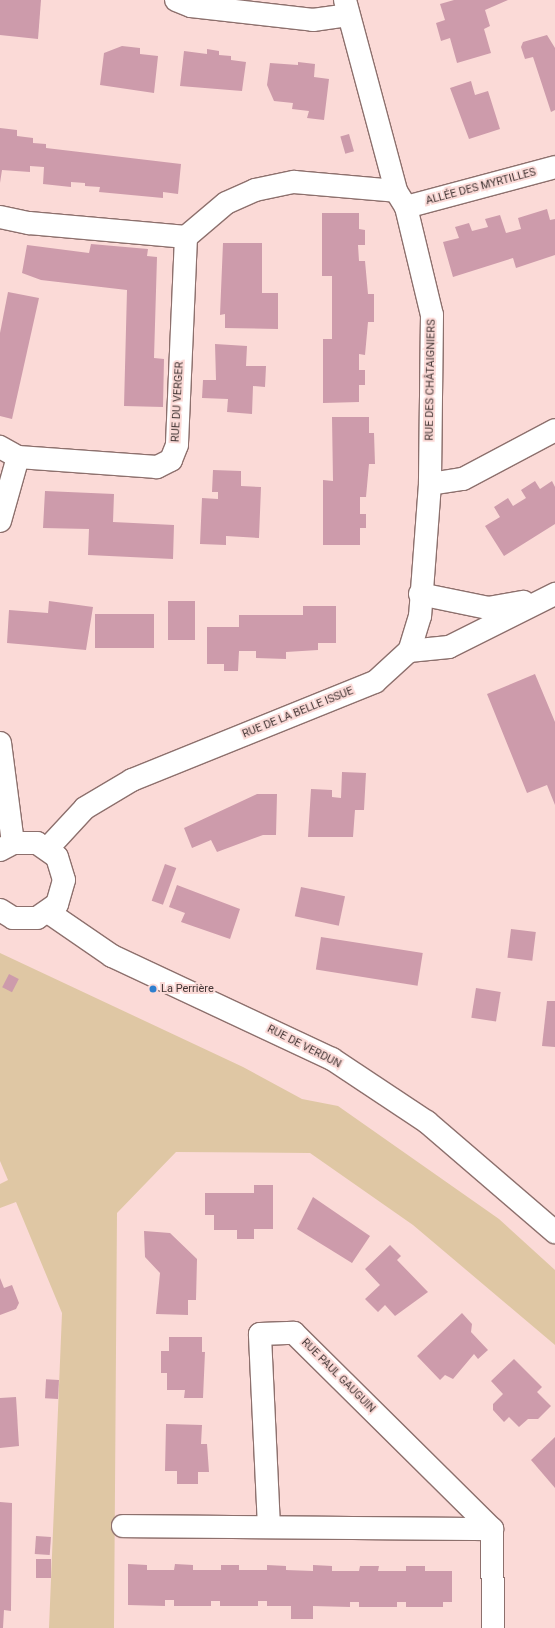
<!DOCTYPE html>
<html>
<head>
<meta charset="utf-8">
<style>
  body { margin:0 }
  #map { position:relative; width:555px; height:1628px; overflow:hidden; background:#fbdad7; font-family:Roboto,sans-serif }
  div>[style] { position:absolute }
  .green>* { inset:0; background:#dfc7a4 }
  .building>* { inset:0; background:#cd9bab; transform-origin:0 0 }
  .roads { filter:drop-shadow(1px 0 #8d706d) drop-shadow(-1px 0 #8d706d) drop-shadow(0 1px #8d706d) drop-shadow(0 -1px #8d706d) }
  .street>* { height:22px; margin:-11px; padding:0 11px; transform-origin:11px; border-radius:11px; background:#fff }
  .secondary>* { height:22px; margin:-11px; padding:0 11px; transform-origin:11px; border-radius:11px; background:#fff }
  .dots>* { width:11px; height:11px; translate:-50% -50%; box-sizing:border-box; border:2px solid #fbdad7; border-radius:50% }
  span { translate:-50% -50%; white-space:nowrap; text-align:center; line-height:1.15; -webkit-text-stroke:4px #fbdad7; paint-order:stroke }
  .street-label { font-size:11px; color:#423534 }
  .poi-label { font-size:11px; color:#423534 }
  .left { translate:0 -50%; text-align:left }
</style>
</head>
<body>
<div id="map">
  <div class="green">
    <i style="clip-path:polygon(0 953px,243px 1067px,302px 1099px,338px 1106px,499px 1219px,555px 1270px,555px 1345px,413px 1225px,310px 1153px,176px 1152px,117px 1213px,114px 1628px,49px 1628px,62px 1313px,16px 1202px,0 1208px,0 1184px,8px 1180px,0 1161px)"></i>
  </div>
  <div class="building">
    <i style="clip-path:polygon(0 0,41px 0,38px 39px,0 35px)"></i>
    <i style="clip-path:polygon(454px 0,508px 0,485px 10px,490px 26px,484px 29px,491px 53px,457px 63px,450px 38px,441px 41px,436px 23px,445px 20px,440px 4px)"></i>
    <i style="clip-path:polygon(547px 35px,555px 48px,555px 110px,551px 112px,533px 57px,525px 59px,521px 47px,523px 42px)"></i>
    <i style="clip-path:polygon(122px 46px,140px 48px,140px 54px,158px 56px,154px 93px,100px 85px,104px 53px)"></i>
    <i style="clip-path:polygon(207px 49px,219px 51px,219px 55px,231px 56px,231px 60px,246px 62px,242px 91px,180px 86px,184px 51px,207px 54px)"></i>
    <i style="clip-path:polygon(298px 62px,315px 64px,314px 77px,329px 79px,324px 120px,307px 118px,309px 111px,292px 109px,293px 103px,274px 101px,267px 85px,270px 63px,298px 65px)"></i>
    <i style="clip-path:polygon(471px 81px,475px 95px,488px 91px,500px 129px,469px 139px,450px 88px)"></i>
    <i style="clip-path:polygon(0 128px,17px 130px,17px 136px,33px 138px,33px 143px,46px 144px,46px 148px,181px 164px,178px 194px,163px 192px,163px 198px,99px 192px,100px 187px,85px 186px,85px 183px,71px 182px,71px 187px,43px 184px,44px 167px,30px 166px,30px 172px,2px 170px,0 183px)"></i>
    <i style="left:349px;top:134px;width:18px;height:9px;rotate:74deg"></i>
    <i style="clip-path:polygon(547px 209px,550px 220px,555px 219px,555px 255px,516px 268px,513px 258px,453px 277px,443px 242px,459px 238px,455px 227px,469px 223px,472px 231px,488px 227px,485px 219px,500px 215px,506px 233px,521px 229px,518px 218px)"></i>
    <i style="clip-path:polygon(322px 213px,359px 213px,359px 229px,365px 230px,365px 245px,358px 245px,359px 261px,365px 261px,368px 294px,374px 294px,374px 322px,368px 322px,365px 355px,359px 354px,359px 370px,365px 370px,365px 385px,359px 385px,359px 402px,323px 403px,323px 339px,332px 339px,332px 276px,322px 276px)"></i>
    <i style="clip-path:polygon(223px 243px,262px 243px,262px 293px,278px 293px,278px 329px,225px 328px,225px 314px,220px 315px)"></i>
    <i style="clip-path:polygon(91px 244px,148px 249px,147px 256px,157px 257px,154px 358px,164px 359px,163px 407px,124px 406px,127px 290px,41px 280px,22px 273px,27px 245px,89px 253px)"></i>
    <i style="clip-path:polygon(8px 292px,39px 298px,12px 419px,0 416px,0 333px)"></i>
    <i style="clip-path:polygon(215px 344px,247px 346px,246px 366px,266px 366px,265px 387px,253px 386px,252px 414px,227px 412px,228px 399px,202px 398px,203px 380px,216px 380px)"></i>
    <i style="clip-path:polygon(332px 417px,369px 417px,369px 433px,374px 433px,375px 464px,369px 464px,366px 497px,360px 497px,360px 514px,366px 514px,366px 528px,360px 528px,360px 545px,323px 545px,323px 480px,333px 481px)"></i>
    <i style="clip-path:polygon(213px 470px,241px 471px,241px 486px,261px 487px,259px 538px,226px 536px,226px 545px,200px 544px,202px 498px,218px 499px,218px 492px,212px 492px)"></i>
    <i style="clip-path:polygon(535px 481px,540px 489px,552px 481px,555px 487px,555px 524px,504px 556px,485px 526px,500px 517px,494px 507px,508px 498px,513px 506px,526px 498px,521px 490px)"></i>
    <i style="clip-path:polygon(45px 491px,114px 494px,113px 522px,174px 525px,173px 559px,88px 555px,89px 529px,43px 528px)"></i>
    <i style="clip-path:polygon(49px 601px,93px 607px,86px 650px,7px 643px,9px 610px,48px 613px)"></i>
    <i style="left:195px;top:601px;width:39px;height:27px;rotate:90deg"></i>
    <i style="clip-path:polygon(303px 606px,336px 606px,336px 643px,318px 643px,318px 650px,286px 652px,286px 659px,256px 658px,256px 651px,239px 651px,238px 671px,224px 671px,224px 664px,207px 664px,207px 627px,239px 627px,239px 615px,303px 615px)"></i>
    <i style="left:154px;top:614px;width:34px;height:59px;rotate:90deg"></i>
    <i style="clip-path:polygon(535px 674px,555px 722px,555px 805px,547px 785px,527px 793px,487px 694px)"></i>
    <i style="clip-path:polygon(342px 772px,366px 773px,364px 810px,355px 810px,353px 837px,308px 837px,311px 789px,332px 790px,332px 797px,341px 798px)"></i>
    <i style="clip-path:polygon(257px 794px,277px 794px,276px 835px,263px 835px,217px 852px,211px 840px,192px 848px,184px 828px)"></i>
    <i style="left:165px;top:864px;width:12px;height:39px;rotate:20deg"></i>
    <i style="clip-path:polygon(177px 885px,240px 909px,230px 939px,181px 922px,185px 913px,169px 907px)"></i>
    <i style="left:301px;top:887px;width:45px;height:30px;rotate:12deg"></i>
    <i style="left:511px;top:929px;width:25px;height:29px;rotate:7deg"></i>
    <i style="left:321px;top:937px;width:103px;height:33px;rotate:9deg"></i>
    <i style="left:9px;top:974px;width:11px;height:15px;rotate:27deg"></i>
    <i style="left:476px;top:988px;width:25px;height:30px;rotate:9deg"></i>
    <i style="clip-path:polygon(547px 1001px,555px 1001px,555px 1047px,542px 1046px)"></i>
    <i style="clip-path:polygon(254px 1185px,273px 1185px,273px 1229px,254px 1229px,254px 1239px,237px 1239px,237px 1230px,214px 1230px,214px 1215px,205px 1215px,205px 1193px,254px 1193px)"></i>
    <i style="clip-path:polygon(313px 1197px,370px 1236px,352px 1263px,297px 1229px)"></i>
    <i style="clip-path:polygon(144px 1231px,170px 1233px,197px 1259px,196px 1300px,188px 1300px,188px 1315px,156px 1314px,160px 1273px,145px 1257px)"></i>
    <i style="clip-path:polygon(390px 1245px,401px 1256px,397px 1260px,428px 1292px,395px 1316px,385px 1305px,378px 1312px,365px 1299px,380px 1285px,365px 1269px)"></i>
    <i style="clip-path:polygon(0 1278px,4px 1288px,12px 1285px,19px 1303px,16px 1309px,0 1315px)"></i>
    <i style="clip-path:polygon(462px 1313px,472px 1324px,471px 1332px,488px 1350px,478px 1359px,474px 1354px,453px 1379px,445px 1375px,440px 1380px,417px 1356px)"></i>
    <i style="clip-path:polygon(169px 1337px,202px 1337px,202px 1352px,205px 1352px,203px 1398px,184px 1398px,185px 1390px,167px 1390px,167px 1373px,161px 1373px,161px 1351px,169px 1351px)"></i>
    <i style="clip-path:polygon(514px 1359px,542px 1387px,537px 1392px,551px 1406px,538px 1419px,528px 1419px,519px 1427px,509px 1417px,504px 1422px,493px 1410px,493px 1404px,503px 1394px,491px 1381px)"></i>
    <i style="left:59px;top:1380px;width:19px;height:13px;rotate:93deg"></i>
    <i style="clip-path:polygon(16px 1397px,19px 1446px,0 1448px,0 1398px)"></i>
    <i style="clip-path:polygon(166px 1424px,202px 1425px,201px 1444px,207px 1444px,209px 1472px,198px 1472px,198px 1484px,177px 1484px,177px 1471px,165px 1471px)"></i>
    <i style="clip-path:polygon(555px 1437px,555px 1488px,531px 1460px)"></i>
    <i style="clip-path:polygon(0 1502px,12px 1503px,11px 1611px,4px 1610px,3px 1628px,0 1628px)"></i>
    <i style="left:36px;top:1536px;width:15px;height:18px;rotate:4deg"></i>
    <i style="left:36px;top:1559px;width:15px;height:19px"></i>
    <i style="clip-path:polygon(128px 1564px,147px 1565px,147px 1570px,174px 1570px,175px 1564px,193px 1565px,193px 1570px,221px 1570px,221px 1565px,239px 1565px,239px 1570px,267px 1570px,267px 1565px,286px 1566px,286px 1570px,313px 1571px,313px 1565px,332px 1566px,332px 1571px,359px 1571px,360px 1566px,379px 1566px,378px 1571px,406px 1571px,406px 1566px,425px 1566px,425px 1571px,452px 1571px,452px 1602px,443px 1602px,443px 1607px,406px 1607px,406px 1602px,397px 1602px,397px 1607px,359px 1607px,359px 1602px,350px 1602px,350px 1607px,313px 1606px,313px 1619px,291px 1619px,291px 1606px,267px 1606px,267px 1601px,258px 1601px,258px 1606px,220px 1606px,220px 1601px,211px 1601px,211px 1606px,174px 1606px,174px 1600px,165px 1600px,165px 1606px,128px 1605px)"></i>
  </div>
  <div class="roads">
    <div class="street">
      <i style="left:176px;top:0;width:16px;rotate:22deg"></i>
      <i style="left:191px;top:6px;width:123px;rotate:6.5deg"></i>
      <i style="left:313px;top:20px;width:35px;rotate:-8deg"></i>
      <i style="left:345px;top:0;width:198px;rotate:75deg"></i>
      <i style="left:396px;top:191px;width:19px;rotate:58deg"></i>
      <i style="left:406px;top:207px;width:111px;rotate:76.5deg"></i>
      <i style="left:432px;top:315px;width:169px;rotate:90.7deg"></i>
      <i style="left:430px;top:484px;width:132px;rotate:94.3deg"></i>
      <i style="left:420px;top:616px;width:37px;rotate:107deg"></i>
      <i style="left:406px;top:207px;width:154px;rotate:-15deg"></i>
      <i style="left:0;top:217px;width:30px;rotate:12deg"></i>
      <i style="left:29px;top:223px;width:158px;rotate:5.1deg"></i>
      <i style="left:186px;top:237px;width:208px;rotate:92.5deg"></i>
      <i style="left:177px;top:445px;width:16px;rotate:112deg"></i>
      <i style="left:171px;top:460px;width:16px;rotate:153deg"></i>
      <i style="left:157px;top:467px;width:139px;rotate:-175.9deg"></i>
      <i style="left:18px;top:457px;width:21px;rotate:-151deg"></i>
      <i style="left:186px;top:237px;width:52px;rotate:-40.4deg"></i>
      <i style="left:226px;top:203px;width:32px;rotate:-24deg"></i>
      <i style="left:255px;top:190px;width:40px;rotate:-12deg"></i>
      <i style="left:294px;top:182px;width:102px;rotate:5deg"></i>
      <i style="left:430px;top:484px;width:33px;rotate:-9deg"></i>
      <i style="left:463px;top:479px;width:104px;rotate:-28deg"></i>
      <i style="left:0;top:521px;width:66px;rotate:-74.3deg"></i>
      <i style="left:420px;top:594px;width:69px;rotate:11.6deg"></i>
      <i style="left:488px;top:608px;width:36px;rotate:-10deg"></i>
      <i style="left:0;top:743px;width:101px;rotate:82.6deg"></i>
      <i style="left:48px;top:848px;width:54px;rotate:-47.2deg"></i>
      <i style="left:85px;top:808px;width:55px;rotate:-30.8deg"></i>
      <i style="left:132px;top:780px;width:262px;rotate:-22deg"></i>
      <i style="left:375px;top:682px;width:46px;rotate:-42.4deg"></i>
      <i style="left:409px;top:651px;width:40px;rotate:-5.7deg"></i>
      <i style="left:449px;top:647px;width:119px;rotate:-26.6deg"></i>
      <i style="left:123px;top:1526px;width:369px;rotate:0.5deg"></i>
      <i style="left:492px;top:1529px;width:99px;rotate:89.4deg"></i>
      <i style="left:269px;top:1527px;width:193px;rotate:-92.7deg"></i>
      <i style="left:260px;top:1334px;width:34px;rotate:-2deg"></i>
      <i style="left:294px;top:1333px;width:279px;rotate:44.7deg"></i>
    </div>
    <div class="secondary">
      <i style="left:0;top:850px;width:15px;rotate:-28deg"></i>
      <i style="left:13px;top:843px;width:24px"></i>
      <i style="left:37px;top:843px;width:24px;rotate:35deg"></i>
      <i style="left:57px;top:857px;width:24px;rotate:73deg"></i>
      <i style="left:64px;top:880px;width:25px;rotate:106deg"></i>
      <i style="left:57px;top:904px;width:24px;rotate:145deg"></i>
      <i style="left:37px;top:918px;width:24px;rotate:180deg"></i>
      <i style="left:13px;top:918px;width:15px;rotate:-148deg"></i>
      <i style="left:48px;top:912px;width:78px;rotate:34.5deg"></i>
      <i style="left:112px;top:956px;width:243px;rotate:25.1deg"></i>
      <i style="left:332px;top:1059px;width:114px;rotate:33.6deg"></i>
      <i style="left:427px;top:1122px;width:169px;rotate:40.7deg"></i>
    </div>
  </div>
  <div class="dots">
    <i style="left:153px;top:989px;background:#2e7fce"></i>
  </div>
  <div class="street-label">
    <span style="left:481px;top:187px;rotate:-15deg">ALLÉE DES MYRTILLES</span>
    <span style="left:431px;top:380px;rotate:-89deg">RUE DES CHÂTAIGNIERS</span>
    <span style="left:178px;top:402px;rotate:-87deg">RUE DU VERGER</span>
    <span style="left:298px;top:713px;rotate:-22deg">RUE DE LA BELLE ISSUE</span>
    <span style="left:304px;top:1047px;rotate:27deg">RUE DE VERDUN</span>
    <span style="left:338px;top:1376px;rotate:45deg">RUE PAUL GAUGUIN</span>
  </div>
  <div class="poi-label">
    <span class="left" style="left:161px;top:989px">La Perrière</span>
  </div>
</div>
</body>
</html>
